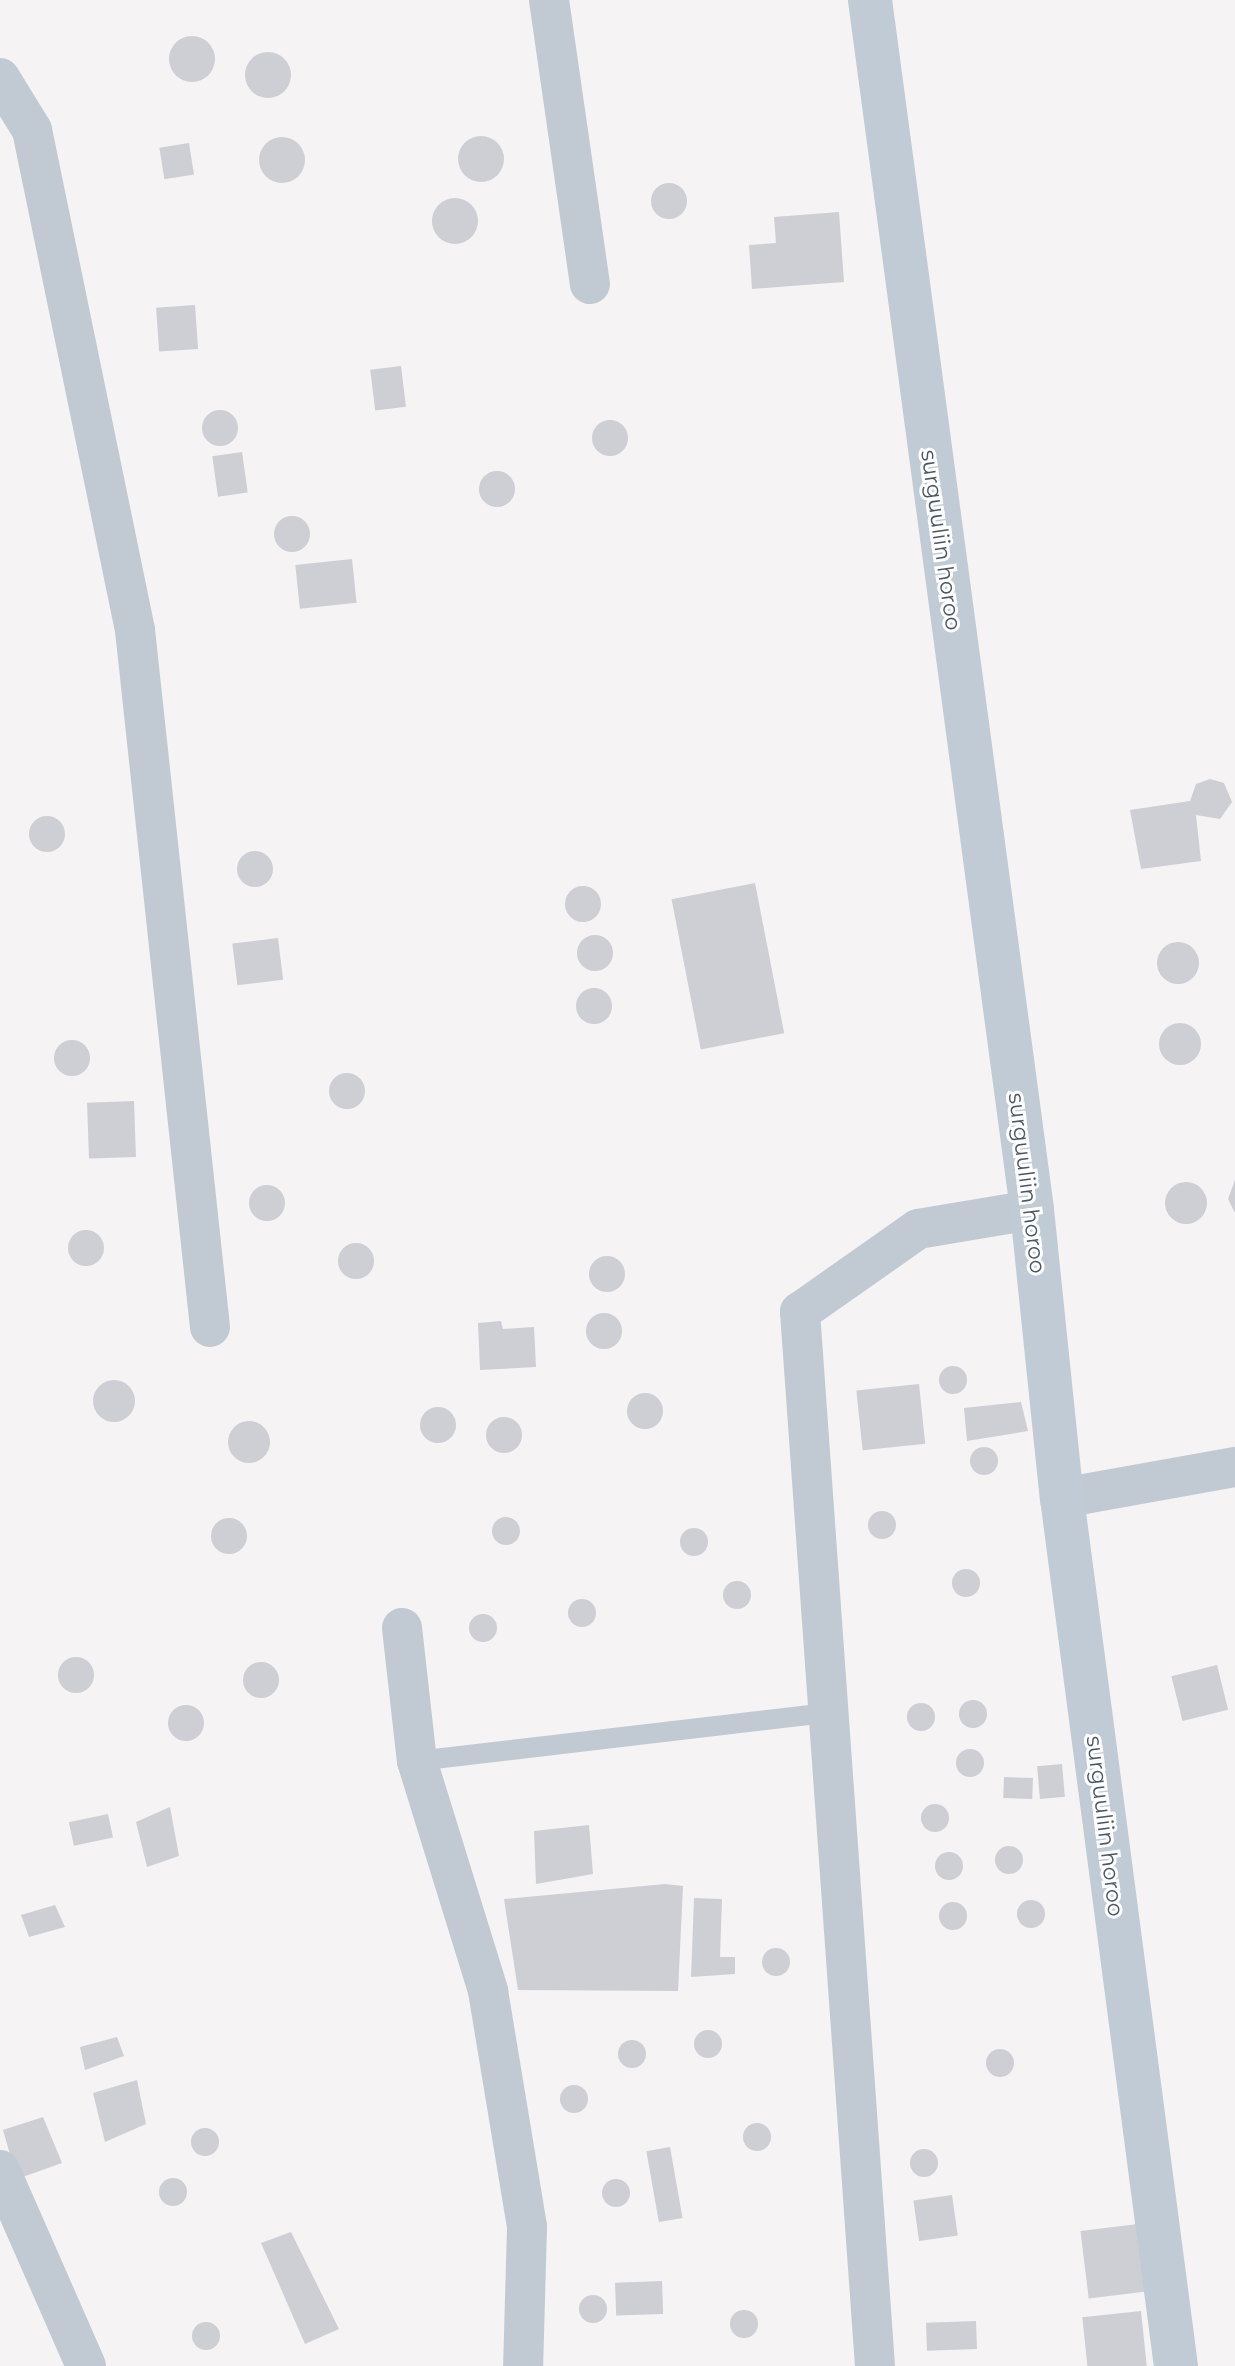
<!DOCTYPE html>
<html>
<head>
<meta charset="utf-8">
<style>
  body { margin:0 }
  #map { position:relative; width:1235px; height:2366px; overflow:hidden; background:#f5f3f3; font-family:Montserrat,sans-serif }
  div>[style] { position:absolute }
  .building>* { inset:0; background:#cdcfd5; transform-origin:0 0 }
  .round { border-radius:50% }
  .lane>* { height:20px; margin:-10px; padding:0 10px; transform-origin:10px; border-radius:10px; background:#c1cad2 }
  .street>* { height:40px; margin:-20px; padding:0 20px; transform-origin:20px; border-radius:20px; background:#c1cad2 }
  .secondary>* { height:44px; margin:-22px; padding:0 22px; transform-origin:22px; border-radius:22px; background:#c1cbd6 }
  span { translate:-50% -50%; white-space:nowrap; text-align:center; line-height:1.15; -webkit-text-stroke:6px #fff; paint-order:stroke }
  .street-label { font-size:22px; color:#4a5661 }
</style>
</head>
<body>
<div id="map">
  <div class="building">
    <i class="round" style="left:169px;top:36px;width:46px;height:46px"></i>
    <i class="round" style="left:245px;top:52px;width:46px;height:46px"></i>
    <i class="round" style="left:458px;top:136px;width:46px;height:46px"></i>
    <i class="round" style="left:259px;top:137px;width:46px;height:46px"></i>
    <i style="left:189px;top:143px;width:32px;height:30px;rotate:81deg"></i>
    <i class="round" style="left:651px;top:183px;width:36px;height:36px"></i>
    <i class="round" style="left:432px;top:198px;width:46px;height:46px"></i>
    <i style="clip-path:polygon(839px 212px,844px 282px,752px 289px,749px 245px,776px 243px,774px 217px)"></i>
    <i style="left:195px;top:305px;width:44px;height:39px;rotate:86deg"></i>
    <i style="left:401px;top:366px;width:41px;height:31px;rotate:83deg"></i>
    <i class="round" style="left:202px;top:410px;width:36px;height:36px"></i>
    <i class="round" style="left:592px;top:420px;width:36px;height:36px"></i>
    <i style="left:242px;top:452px;width:41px;height:30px;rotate:82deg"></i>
    <i class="round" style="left:479px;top:471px;width:36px;height:36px"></i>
    <i class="round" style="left:274px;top:516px;width:36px;height:36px"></i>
    <i style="left:352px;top:559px;width:44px;height:57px;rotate:84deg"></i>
    <i style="clip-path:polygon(1210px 779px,1224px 783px,1232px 802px,1220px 819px,1196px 815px,1201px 861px,1141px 869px,1130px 810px,1190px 801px,1196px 784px)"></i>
    <i class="round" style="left:29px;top:816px;width:36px;height:36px"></i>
    <i class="round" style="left:237px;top:851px;width:36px;height:36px"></i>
    <i style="left:755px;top:883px;width:153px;height:85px;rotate:79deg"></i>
    <i class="round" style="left:565px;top:886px;width:36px;height:36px"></i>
    <i class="round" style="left:577px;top:935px;width:36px;height:36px"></i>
    <i style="left:278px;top:938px;width:42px;height:46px;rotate:83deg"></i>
    <i class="round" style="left:1157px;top:942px;width:42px;height:42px"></i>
    <i class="round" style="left:576px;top:988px;width:36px;height:36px"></i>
    <i class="round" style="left:1159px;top:1023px;width:42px;height:42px"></i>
    <i class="round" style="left:54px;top:1040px;width:36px;height:36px"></i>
    <i class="round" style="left:329px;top:1073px;width:36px;height:36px"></i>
    <i style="left:134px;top:1101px;width:56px;height:47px;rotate:88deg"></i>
    <i style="clip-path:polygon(1235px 1180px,1235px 1213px,1228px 1199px)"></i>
    <i class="round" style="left:1165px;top:1182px;width:42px;height:42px"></i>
    <i class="round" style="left:249px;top:1185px;width:36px;height:36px"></i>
    <i class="round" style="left:68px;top:1230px;width:36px;height:36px"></i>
    <i class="round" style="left:338px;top:1243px;width:36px;height:36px"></i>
    <i class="round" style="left:589px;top:1256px;width:36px;height:36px"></i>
    <i class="round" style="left:586px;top:1313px;width:36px;height:36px"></i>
    <i style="clip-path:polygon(501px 1321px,503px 1329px,534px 1327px,536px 1367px,480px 1370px,478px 1323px)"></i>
    <i class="round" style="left:939px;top:1366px;width:28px;height:28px"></i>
    <i class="round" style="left:93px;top:1380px;width:42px;height:42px"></i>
    <i style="left:919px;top:1384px;width:60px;height:63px;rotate:84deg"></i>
    <i class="round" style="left:627px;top:1393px;width:36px;height:36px"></i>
    <i style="clip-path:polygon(1021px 1402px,1028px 1431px,967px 1441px,964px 1408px)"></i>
    <i class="round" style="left:420px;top:1407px;width:36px;height:36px"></i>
    <i class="round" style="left:486px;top:1417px;width:36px;height:36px"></i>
    <i class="round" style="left:228px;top:1421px;width:42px;height:42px"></i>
    <i class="round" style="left:970px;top:1447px;width:28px;height:28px"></i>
    <i class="round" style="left:868px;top:1511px;width:28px;height:28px"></i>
    <i class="round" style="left:492px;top:1517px;width:28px;height:28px"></i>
    <i class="round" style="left:211px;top:1518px;width:36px;height:36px"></i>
    <i class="round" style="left:680px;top:1528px;width:28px;height:28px"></i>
    <i class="round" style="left:952px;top:1569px;width:28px;height:28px"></i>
    <i class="round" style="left:723px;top:1581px;width:28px;height:28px"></i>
    <i class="round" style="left:568px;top:1599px;width:28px;height:28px"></i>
    <i class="round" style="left:469px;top:1614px;width:28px;height:28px"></i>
    <i class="round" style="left:58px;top:1657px;width:36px;height:36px"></i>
    <i class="round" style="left:243px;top:1662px;width:36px;height:36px"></i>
    <i style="left:1217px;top:1665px;width:46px;height:47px;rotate:76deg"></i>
    <i class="round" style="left:959px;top:1700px;width:28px;height:28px"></i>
    <i class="round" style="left:907px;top:1703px;width:28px;height:28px"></i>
    <i class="round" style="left:168px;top:1705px;width:36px;height:36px"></i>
    <i class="round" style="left:956px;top:1749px;width:28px;height:28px"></i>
    <i style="left:1062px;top:1764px;width:33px;height:25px;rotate:85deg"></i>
    <i style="left:1004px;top:1777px;width:29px;height:21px;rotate:2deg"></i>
    <i class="round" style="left:921px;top:1804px;width:28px;height:28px"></i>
    <i style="clip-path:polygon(170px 1807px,179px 1856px,147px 1867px,136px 1822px)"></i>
    <i style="left:108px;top:1814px;width:24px;height:40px;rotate:78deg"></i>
    <i style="clip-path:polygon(589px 1825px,593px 1874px,536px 1884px,534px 1831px)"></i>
    <i class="round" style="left:995px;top:1846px;width:28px;height:28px"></i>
    <i class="round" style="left:935px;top:1852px;width:28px;height:28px"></i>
    <i style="clip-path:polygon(665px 1884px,683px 1886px,678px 1991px,518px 1990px,504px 1899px)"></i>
    <i style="clip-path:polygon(694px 1898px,722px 1899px,720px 1957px,735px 1957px,735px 1974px,691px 1977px)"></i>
    <i class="round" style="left:1017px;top:1900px;width:28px;height:28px"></i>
    <i class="round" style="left:939px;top:1902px;width:28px;height:28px"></i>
    <i style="clip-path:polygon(55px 1905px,65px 1927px,29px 1937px,21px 1915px)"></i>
    <i class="round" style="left:762px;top:1948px;width:28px;height:28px"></i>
    <i class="round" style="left:694px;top:2030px;width:28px;height:28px"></i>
    <i style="clip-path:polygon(117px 2037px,124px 2056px,85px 2070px,80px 2047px)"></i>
    <i class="round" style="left:618px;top:2040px;width:28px;height:28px"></i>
    <i class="round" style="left:986px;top:2049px;width:28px;height:28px"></i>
    <i style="clip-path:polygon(137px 2080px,146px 2124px,105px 2142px,93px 2093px)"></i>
    <i class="round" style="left:560px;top:2085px;width:28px;height:28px"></i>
    <i style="clip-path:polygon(43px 2117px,62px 2163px,17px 2179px,3px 2130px)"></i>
    <i class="round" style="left:743px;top:2123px;width:28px;height:28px"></i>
    <i class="round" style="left:191px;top:2128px;width:28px;height:28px"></i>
    <i style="left:670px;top:2147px;width:72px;height:24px;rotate:80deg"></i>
    <i class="round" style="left:910px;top:2149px;width:28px;height:28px"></i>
    <i class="round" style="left:159px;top:2178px;width:28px;height:28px"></i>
    <i class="round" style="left:602px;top:2179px;width:28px;height:28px"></i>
    <i style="left:952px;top:2195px;width:41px;height:39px;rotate:82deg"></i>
    <i style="left:1138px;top:2224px;width:68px;height:58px;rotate:83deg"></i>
    <i style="clip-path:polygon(291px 2232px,339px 2329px,305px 2344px,261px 2243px)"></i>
    <i style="left:662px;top:2281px;width:33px;height:47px;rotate:88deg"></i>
    <i class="round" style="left:579px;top:2295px;width:28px;height:28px"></i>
    <i class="round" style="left:730px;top:2310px;width:28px;height:28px"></i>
    <i style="left:1141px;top:2311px;width:55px;height:59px;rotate:84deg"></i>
    <i style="left:976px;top:2321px;width:28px;height:50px;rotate:88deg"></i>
    <i class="round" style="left:192px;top:2322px;width:28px;height:28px"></i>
  </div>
  <div class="lane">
    <i style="left:417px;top:1761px;width:413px;rotate:-6.7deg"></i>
  </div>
  <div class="street">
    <i style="left:549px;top:0;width:287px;rotate:81.8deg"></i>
    <i style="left:0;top:78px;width:61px;rotate:58.4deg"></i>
    <i style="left:32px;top:130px;width:510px;rotate:78.36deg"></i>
    <i style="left:135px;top:630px;width:701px;rotate:83.86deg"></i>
    <i style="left:1062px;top:1498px;width:176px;rotate:-10.2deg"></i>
    <i style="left:402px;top:1628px;width:134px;rotate:83.6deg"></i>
    <i style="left:417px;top:1761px;width:241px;rotate:72.8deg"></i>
    <i style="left:488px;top:1991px;width:239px;rotate:80.6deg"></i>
    <i style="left:527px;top:2227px;width:139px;rotate:91.6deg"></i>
    <i style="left:0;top:2170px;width:214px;rotate:66.3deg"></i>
    <i style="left:875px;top:2366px;width:1057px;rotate:-94.07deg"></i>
    <i style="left:800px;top:1312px;width:144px;rotate:-35.1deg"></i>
    <i style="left:918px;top:1229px;width:116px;rotate:-9.5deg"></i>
  </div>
  <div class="secondary">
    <i style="left:870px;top:0;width:1221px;rotate:82.37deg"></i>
    <i style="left:1032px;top:1210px;width:290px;rotate:84.1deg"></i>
    <i style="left:1062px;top:1498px;width:875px;rotate:82.52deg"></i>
  </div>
  <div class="street-label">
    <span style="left:941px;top:540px;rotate:82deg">surguuliin horoo</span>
    <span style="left:1027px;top:1183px;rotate:83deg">surguuliin horoo</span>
    <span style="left:1105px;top:1826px;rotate:83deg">surguuliin horoo</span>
  </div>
</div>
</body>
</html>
